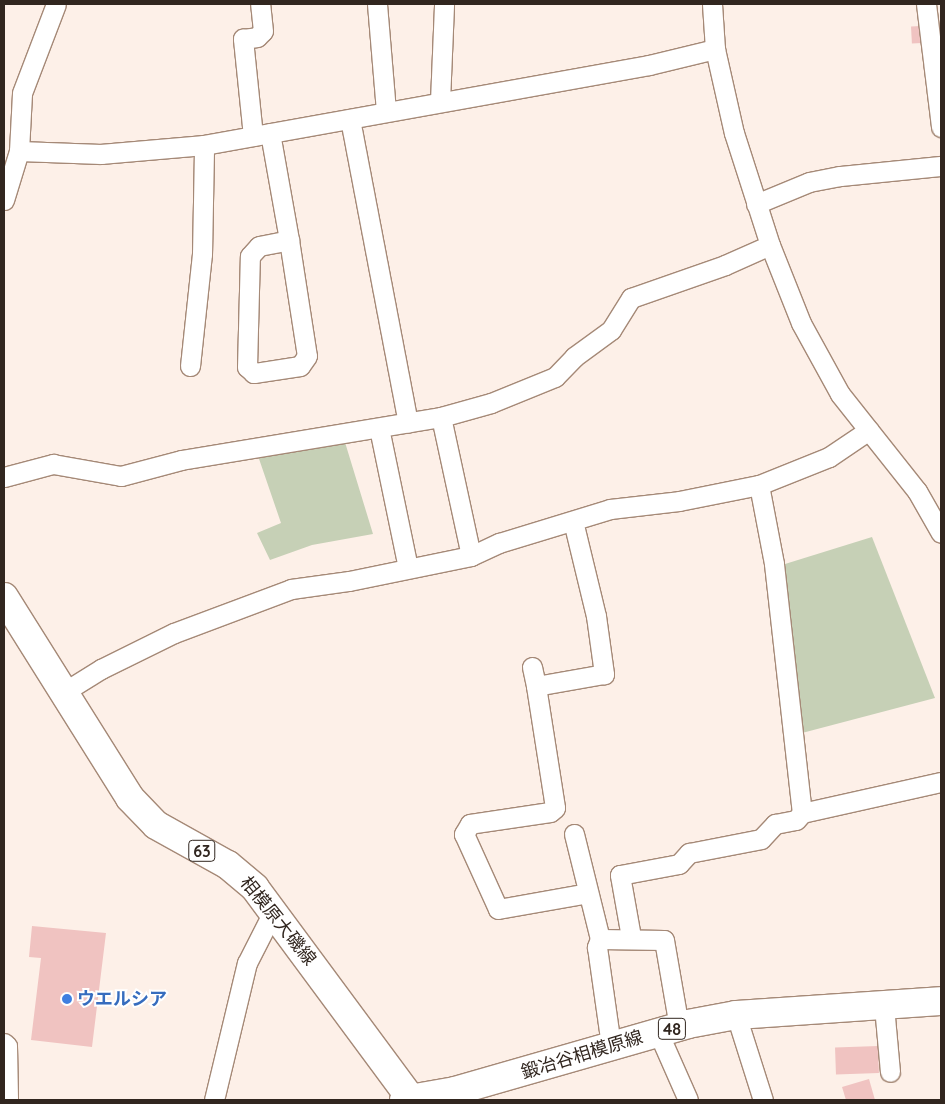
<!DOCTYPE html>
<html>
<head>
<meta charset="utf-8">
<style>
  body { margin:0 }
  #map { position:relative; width:945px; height:1104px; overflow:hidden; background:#fdf0e8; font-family:Quicksand,"Noto Sans JP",sans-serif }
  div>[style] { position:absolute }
  .green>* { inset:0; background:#c6d0b6 }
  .building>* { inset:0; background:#f0c3c1; transform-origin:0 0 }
  .roads { filter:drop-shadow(1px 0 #a58977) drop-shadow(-1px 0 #a58977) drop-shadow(0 1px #a58977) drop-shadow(0 -1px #a58977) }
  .minor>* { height:19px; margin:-9.5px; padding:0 9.5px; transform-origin:9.5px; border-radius:9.5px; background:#fff }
  .primary>* { height:28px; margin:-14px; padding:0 14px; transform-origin:14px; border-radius:14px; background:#fff }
  .dots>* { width:14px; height:14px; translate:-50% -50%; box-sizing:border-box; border:2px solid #fff; border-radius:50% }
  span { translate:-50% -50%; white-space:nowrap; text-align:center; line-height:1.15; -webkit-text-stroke:4px #fff; paint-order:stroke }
  .shield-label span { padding:1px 4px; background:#fff; border:1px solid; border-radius:4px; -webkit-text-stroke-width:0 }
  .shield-label { font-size:16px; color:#31261f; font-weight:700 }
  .street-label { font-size:18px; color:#31261f }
  .shop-label { font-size:18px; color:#366cbe; font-weight:700 }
  .left { translate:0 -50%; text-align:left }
  .frame { position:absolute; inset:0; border:5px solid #31261f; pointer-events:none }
</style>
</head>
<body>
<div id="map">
  <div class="green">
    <i style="clip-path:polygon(344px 439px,373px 534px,312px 545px,270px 560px,257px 533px,281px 523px,257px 453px)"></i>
    <i style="clip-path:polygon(872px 537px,935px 698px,802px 733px,785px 564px)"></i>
  </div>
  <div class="building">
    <i style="left:921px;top:26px;width:17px;height:10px;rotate:87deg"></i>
    <i style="clip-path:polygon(32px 926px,106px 933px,92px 1047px,31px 1040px,41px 958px,29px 957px)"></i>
    <i style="left:878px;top:1046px;width:27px;height:43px;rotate:88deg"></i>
    <i style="clip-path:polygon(869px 1079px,875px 1100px,846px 1100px,842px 1087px)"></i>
  </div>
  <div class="roads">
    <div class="minor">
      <i style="left:377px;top:4px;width:107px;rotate:85.2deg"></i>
      <i style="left:712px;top:4px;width:45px;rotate:86.2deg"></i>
      <i style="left:715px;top:49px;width:86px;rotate:77.3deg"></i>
      <i style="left:734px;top:133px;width:118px;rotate:72.2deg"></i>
      <i style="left:770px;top:245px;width:84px;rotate:68.3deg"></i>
      <i style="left:801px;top:323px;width:81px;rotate:61.2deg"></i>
      <i style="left:840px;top:394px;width:124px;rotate:51.6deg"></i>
      <i style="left:917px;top:491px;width:48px;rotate:60.3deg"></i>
      <i style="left:926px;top:4px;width:124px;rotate:83deg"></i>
      <i style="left:440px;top:101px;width:97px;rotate:-87.6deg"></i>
      <i style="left:350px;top:119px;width:309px;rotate:79.2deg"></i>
      <i style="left:270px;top:133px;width:109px;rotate:79.9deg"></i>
      <i style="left:289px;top:240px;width:117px;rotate:81.2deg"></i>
      <i style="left:307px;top:356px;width:12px;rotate:125deg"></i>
      <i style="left:300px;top:366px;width:47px;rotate:171.3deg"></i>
      <i style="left:254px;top:373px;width:9px;rotate:-139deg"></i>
      <i style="left:247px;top:367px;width:111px;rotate:-88.5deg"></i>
      <i style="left:250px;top:256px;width:13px;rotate:-48deg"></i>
      <i style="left:259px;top:246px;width:31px;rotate:-11deg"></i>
      <i style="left:253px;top:136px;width:98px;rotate:-95.9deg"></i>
      <i style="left:243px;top:39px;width:14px;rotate:-8deg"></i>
      <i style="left:257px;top:37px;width:8px;rotate:-45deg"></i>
      <i style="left:263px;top:31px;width:27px;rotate:-96deg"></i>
      <i style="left:19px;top:151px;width:58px;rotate:-87deg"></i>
      <i style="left:22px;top:93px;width:95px;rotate:-69.1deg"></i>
      <i style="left:4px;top:200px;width:51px;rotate:-73deg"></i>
      <i style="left:19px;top:151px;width:82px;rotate:2.1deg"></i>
      <i style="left:101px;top:154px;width:103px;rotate:-5deg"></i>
      <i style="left:204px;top:145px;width:452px;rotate:-10.2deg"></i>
      <i style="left:649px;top:65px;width:68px;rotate:-13.6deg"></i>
      <i style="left:756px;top:204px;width:57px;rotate:-22.5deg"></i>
      <i style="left:809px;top:182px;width:32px;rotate:-11deg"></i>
      <i style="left:840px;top:176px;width:101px;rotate:-5.7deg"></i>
      <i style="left:190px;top:366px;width:113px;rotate:-83.9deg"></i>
      <i style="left:202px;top:254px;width:109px;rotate:-88.9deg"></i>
      <i style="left:441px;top:417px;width:142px;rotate:77.8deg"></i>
      <i style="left:379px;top:428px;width:143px;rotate:78.3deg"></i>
      <i style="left:4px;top:477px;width:51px;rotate:-14.9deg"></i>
      <i style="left:53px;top:464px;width:69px;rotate:10deg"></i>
      <i style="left:121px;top:476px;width:62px;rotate:-14.9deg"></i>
      <i style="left:181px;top:460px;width:264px;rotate:-9.4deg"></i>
      <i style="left:441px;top:417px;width:52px;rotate:-15.6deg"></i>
      <i style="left:491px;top:403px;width:69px;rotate:-22.1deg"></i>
      <i style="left:555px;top:377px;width:28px;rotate:-46deg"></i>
      <i style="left:574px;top:357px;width:46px;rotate:-36.1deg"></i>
      <i style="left:611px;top:330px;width:38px;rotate:-58deg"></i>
      <i style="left:631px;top:298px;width:100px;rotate:-19.3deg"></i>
      <i style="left:725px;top:265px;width:49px;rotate:-24deg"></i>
      <i style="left:759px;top:485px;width:80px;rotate:79.2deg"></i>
      <i style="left:774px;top:564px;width:251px;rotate:83.6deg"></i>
      <i style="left:573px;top:521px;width:98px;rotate:76.4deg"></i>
      <i style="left:596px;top:616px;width:59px;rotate:82.1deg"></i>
      <i style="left:604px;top:674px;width:69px;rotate:170deg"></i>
      <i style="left:536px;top:686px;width:123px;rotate:81.1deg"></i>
      <i style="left:555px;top:808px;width:6px;rotate:141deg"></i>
      <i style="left:550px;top:812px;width:81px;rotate:171.5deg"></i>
      <i style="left:470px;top:824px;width:12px;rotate:121deg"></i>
      <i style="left:464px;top:834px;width:82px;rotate:65.6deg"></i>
      <i style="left:498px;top:909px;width:91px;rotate:-10.1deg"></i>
      <i style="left:532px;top:667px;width:19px;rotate:78deg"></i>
      <i style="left:64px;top:692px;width:44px;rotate:-31.9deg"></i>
      <i style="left:101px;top:669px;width:81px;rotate:-26.3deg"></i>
      <i style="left:174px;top:633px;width:125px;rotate:-20.6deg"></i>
      <i style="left:291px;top:589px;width:59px;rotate:-7.9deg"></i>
      <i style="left:349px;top:581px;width:125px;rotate:-11.6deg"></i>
      <i style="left:471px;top:556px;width:31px;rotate:-25deg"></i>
      <i style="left:499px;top:543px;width:116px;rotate:-17deg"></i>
      <i style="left:610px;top:509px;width:69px;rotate:-6.6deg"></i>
      <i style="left:679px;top:501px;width:82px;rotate:-11.3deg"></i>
      <i style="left:759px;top:485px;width:75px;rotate:-21.8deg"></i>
      <i style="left:829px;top:457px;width:48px;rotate:-34deg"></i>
      <i style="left:574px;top:834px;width:108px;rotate:76.1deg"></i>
      <i style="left:600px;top:939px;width:64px;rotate:0.9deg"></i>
      <i style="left:664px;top:940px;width:88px;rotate:80.2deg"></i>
      <i style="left:631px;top:937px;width:63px;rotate:-100.1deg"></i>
      <i style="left:620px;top:875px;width:60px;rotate:-10.6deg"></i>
      <i style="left:679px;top:864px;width:15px;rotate:-48deg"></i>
      <i style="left:689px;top:853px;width:73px;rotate:-11deg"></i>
      <i style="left:761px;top:839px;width:21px;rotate:-47deg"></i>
      <i style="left:775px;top:824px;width:21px;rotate:-11deg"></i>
      <i style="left:796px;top:820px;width:9px;rotate:-49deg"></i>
      <i style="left:802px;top:813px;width:142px;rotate:-12.6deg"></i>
      <i style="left:600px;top:939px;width:9px;rotate:111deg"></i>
      <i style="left:597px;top:947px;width:99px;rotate:81.9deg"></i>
      <i style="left:884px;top:1006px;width:66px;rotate:84.8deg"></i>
      <i style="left:736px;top:1015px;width:89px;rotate:72.4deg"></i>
      <i style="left:658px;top:1032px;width:74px;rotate:66.2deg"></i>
      <i style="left:4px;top:1043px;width:4px;rotate:45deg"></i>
      <i style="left:7px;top:1046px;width:54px;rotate:88.9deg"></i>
      <i style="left:214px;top:1100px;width:141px;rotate:-76.5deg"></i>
      <i style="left:247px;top:963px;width:59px;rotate:-63deg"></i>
    </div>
    <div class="primary">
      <i style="left:4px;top:597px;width:237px;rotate:57.9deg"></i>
      <i style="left:130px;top:798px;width:37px;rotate:46deg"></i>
      <i style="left:156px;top:825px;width:82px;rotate:29.1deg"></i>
      <i style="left:228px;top:865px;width:35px;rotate:40deg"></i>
      <i style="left:255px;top:888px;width:264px;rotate:53.5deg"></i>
      <i style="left:404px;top:1100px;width:52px;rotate:-10deg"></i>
      <i style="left:455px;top:1091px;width:242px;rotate:-16deg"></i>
      <i style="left:688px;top:1024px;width:49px;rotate:-10.6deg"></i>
      <i style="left:736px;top:1015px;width:205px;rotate:-3.9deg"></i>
    </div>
  </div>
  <div class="dots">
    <i style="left:67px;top:999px;background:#3f7fe0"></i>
  </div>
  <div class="shield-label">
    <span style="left:202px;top:851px">63</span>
    <span style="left:672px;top:1029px">48</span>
  </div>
  <div class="street-label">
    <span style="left:278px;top:921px;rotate:51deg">相模原大磯線</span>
    <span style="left:582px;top:1055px;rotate:-17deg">鍛冶谷相模原線</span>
  </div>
  <div class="shop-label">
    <span class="left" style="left:77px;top:999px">ウエルシア</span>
  </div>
  <div class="frame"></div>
</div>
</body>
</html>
